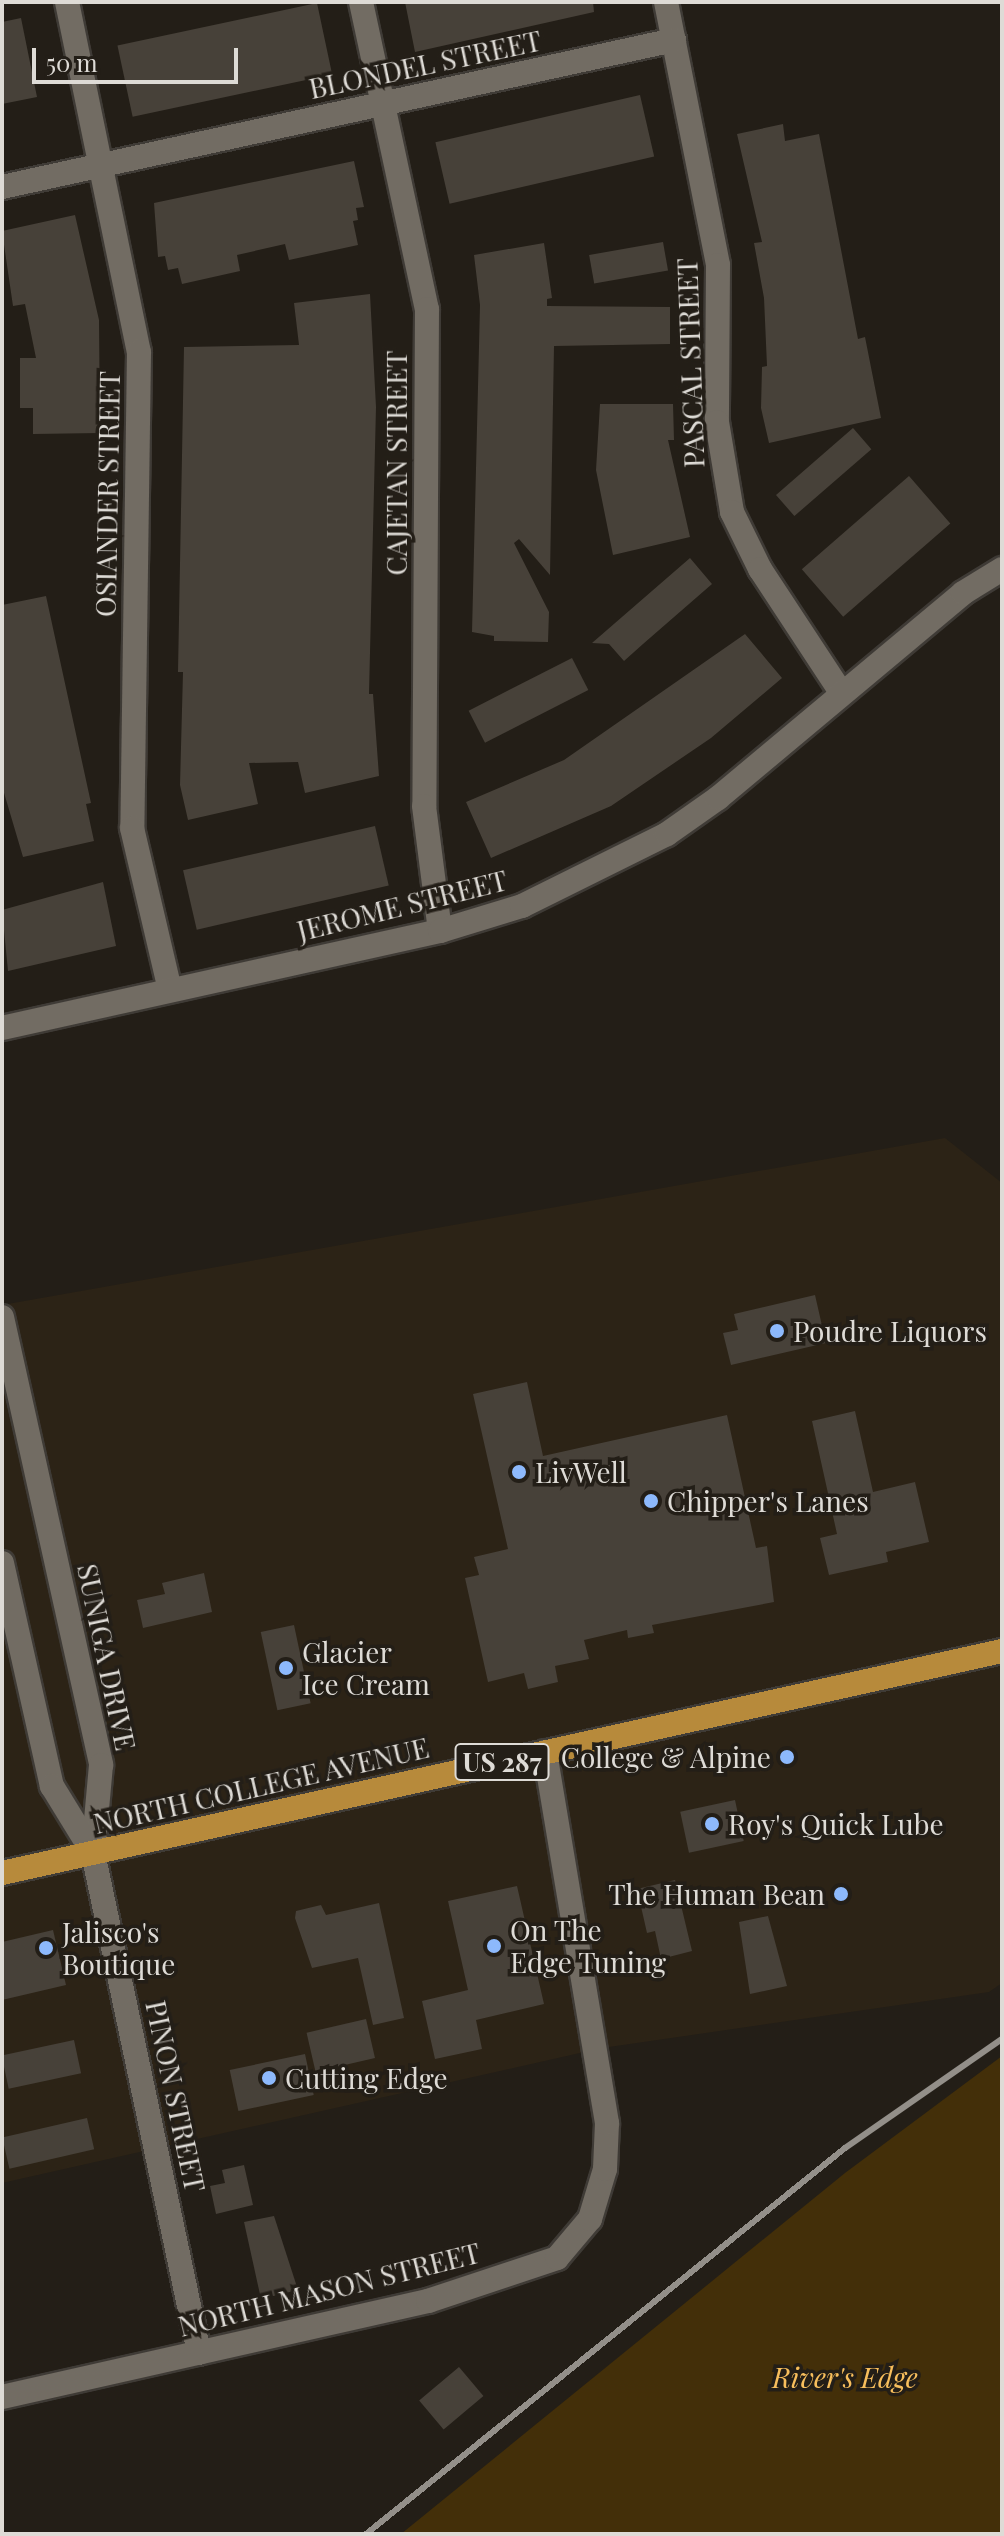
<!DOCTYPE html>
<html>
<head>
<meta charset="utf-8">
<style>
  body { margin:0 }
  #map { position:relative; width:1004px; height:2536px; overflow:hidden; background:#231e17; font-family:"Playfair Display",serif }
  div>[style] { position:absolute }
  .built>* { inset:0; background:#2c2316 }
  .green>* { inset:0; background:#432f09 }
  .building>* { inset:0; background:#474139; transform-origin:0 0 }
  .roads { filter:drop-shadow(2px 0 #3f3b36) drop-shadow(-2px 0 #3f3b36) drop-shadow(0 2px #3f3b36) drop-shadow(0 -2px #3f3b36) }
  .street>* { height:24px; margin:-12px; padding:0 12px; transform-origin:12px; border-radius:12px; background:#726c63 }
  .highway>* { height:24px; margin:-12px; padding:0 12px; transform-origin:12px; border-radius:12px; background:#b78a3b }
  .rail>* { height:6px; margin:-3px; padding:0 3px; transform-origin:3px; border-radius:3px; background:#938f89 }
  .dots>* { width:22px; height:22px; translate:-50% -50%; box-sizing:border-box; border:4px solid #231e17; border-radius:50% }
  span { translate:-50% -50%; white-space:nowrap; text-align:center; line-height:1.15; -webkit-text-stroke:7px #231e17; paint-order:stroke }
  .shield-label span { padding:2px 6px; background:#231e17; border:2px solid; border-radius:6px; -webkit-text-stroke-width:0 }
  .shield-label { font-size:26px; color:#dedbd6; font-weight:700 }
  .street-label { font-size:28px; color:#dedbd6 }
  .poi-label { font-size:28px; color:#dedbd6 }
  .left { translate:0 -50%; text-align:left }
  .right { translate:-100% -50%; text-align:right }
  .park-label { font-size:28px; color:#f7be5c; font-style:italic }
  .frame { position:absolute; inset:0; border:4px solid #dedbd6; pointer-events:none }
  .scale { position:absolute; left:32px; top:48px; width:206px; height:36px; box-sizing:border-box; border:4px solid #dedbd6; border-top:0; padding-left:10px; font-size:24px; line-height:28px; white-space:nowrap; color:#dedbd6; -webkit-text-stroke:6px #231e17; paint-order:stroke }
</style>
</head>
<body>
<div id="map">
  <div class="built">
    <i style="clip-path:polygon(945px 1138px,1002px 1183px,1002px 1983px,989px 1992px,602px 2048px,2px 2183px,2px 1305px)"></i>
  </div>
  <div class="green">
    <i style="clip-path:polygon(1002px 2056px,1002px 2534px,401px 2534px,845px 2173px)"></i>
  </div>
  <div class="building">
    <i style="clip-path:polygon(405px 2px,593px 2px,594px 12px,415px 52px)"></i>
    <i style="left:317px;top:3px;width:73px;height:204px;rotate:78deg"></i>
    <i style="clip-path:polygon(21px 18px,37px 97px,2px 104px,2px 22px)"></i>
    <i style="left:640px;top:95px;width:63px;height:210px;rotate:77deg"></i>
    <i style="clip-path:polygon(783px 124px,785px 141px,819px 134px,858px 339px,865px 337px,881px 418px,769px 443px,761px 408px,762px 367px,767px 366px,764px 298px,754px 243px,762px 242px,737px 134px)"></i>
    <i style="clip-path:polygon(354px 161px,364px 207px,356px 208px,358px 220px,353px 221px,358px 245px,289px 260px,285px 244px,237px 255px,240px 271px,182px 284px,178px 268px,168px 270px,165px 256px,158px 257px,154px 203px)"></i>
    <i style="clip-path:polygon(75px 215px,99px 320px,100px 433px,33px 434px,33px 408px,20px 408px,20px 358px,36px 358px,25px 304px,13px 306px,2px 231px)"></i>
    <i style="left:663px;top:242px;width:29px;height:75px;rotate:80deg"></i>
    <i style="clip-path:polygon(544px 243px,552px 298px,547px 299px,547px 306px,670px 307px,670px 344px,554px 346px,550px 575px,519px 539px,514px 543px,549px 612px,548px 642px,494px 641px,494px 636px,472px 632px,480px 305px,474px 255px)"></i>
    <i style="clip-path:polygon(370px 294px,376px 407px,369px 694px,373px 694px,379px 776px,305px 793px,298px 762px,249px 763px,258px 804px,188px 820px,180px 785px,183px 672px,178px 672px,184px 347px,299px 345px,294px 303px)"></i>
    <i style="clip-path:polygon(600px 404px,673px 404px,674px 440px,668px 440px,690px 537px,613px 555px,596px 470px)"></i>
    <i style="left:853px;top:428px;width:28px;height:102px;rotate:49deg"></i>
    <i style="left:909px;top:476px;width:63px;height:142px;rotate:49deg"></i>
    <i style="clip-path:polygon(690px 558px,712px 584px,643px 644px,624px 661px,609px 644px,592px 643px)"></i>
    <i style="clip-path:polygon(46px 596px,91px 803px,86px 804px,94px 841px,23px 857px,2px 786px,2px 605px)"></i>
    <i style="clip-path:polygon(745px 634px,782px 678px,711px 738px,611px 806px,491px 858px,466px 802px,564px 760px)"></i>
    <i style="left:572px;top:658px;width:36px;height:116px;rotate:63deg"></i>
    <i style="left:375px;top:826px;width:61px;height:197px;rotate:77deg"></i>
    <i style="clip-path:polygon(103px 882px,116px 946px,8px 971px,2px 910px)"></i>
    <i style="clip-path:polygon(815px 1295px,826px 1343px,731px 1365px,723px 1333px,738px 1330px,734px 1314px)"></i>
    <i style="clip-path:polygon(527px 1382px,543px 1456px,727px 1415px,756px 1548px,767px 1546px,774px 1602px,652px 1625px,654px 1633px,628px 1638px,627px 1630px,584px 1640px,589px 1659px,555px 1666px,558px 1682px,528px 1689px,524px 1673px,488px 1682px,465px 1578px,479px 1575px,474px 1557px,508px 1549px,473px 1394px)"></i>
    <i style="clip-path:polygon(855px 1411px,873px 1492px,915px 1482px,929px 1542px,886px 1552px,888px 1562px,829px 1575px,820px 1538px,837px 1534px,812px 1421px)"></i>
    <i style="clip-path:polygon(204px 1573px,212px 1612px,143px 1628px,137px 1600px,165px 1594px,162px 1583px)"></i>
    <i style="left:294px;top:1625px;width:80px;height:34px;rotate:78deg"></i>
    <i style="left:735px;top:1800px;width:42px;height:56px;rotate:78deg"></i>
    <i style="clip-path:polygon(675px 1880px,692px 1951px,661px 1959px,655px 1931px,647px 1933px,637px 1889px)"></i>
    <i style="clip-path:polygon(517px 1886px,544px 2004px,476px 2020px,482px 2049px,435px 2059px,422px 2001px,468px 1990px,448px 1901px)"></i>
    <i style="clip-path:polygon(379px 1903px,404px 2018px,373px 2025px,358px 1958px,312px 1968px,295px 1918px,296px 1911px,321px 1905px,326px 1915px)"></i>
    <i style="clip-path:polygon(768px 1916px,787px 1986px,750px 1994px,739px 1922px)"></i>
    <i style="clip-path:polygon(53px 1930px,66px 1985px,2px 2000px,2px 1942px)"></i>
    <i style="left:366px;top:2019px;width:40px;height:61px;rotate:77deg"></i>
    <i style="left:74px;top:2040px;width:34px;height:74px;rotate:78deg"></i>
    <i style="left:305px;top:2054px;width:42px;height:77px;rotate:78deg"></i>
    <i style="left:87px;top:2118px;width:32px;height:87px;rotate:77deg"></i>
    <i style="clip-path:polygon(244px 2165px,253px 2205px,216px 2214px,210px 2186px,225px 2183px,222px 2170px)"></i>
    <i style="clip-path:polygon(274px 2216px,298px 2290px,261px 2299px,244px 2222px)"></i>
    <i style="left:459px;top:2367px;width:38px;height:52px;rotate:50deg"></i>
  </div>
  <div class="roads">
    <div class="street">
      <i style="left:67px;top:2px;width:357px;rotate:78.4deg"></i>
      <i style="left:139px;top:352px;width:476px;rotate:90.8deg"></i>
      <i style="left:132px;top:828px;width:166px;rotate:76.8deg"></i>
      <i style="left:361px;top:2px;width:314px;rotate:77.9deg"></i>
      <i style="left:427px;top:309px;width:497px;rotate:90.3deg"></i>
      <i style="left:424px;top:806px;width:126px;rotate:82.7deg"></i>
      <i style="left:666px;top:2px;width:268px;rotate:78.8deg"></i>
      <i style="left:718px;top:265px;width:157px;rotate:90.4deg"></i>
      <i style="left:717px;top:422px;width:91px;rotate:80.5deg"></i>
      <i style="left:732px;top:512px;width:64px;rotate:63.8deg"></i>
      <i style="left:760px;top:569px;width:149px;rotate:56.7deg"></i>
      <i style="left:2px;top:187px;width:688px;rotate:-12.34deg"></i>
      <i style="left:2px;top:1028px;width:449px;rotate:-12.5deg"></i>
      <i style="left:440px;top:931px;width:86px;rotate:-17deg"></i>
      <i style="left:522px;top:906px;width:162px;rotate:-26.4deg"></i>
      <i style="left:667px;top:834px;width:62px;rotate:-35.2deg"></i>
      <i style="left:718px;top:798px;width:319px;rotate:-39.9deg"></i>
      <i style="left:963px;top:593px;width:46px;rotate:-31.6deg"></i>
      <i style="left:2px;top:1317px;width:459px;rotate:77.5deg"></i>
      <i style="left:101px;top:1765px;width:88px;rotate:95.2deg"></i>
      <i style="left:93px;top:1853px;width:511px;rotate:78.03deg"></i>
      <i style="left:2px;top:1563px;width:229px;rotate:77.4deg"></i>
      <i style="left:52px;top:1786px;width:79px;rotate:58.5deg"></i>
      <i style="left:2px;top:2397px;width:437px;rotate:-12.7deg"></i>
      <i style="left:428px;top:2301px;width:136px;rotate:-18.4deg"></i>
      <i style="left:557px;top:2258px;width:51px;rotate:-49.8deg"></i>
      <i style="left:590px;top:2219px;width:52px;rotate:-73.3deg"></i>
      <i style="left:605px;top:2169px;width:46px;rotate:-87.5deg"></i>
      <i style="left:607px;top:2123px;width:376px;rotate:-99.5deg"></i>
    </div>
    <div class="highway">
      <i style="left:2px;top:1873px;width:1024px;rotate:-12.52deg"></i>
    </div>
  </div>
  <div class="rail">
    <i style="left:366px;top:2534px;width:615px;rotate:-38.86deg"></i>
    <i style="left:845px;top:2148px;width:191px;rotate:-34.8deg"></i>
  </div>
  <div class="dots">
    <i style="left:777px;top:1331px;background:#8db9fc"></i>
    <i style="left:519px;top:1472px;background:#8db9fc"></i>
    <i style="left:651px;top:1501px;background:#8db9fc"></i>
    <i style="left:286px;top:1668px;background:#8db9fc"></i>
    <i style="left:787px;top:1757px;background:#8db9fc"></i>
    <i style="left:712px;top:1824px;background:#8db9fc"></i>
    <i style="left:841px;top:1894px;background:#8db9fc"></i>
    <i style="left:494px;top:1946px;background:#8db9fc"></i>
    <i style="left:46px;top:1948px;background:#8db9fc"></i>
    <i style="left:269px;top:2078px;background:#8db9fc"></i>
  </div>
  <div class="shield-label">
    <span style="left:502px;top:1762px">US 287</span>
  </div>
  <div class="street-label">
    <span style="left:425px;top:64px;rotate:-12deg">BLONDEL STREET</span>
    <span style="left:690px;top:363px;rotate:-92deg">PASCAL STREET</span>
    <span style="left:396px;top:463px;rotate:-90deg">CAJETAN STREET</span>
    <span style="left:107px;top:494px;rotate:-89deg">OSIANDER STREET</span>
    <span style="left:402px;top:905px;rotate:-14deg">JEROME STREET</span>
    <span style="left:107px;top:1657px;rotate:78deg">SUNIGA DRIVE</span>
    <span style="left:261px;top:1785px;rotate:-13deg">NORTH COLLEGE AVENUE</span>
    <span style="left:176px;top:2096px;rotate:78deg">PINON STREET</span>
    <span style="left:329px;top:2289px;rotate:-14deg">NORTH MASON STREET</span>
  </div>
  <div class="poi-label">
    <span class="left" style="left:793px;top:1331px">Poudre Liquors</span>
    <span class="left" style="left:535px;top:1472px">LivWell</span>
    <span class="left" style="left:667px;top:1501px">Chipper's Lanes</span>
    <span class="left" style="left:302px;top:1668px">Glacier<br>Ice Cream</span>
    <span class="right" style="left:771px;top:1757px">College &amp; Alpine</span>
    <span class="left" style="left:728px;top:1824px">Roy's Quick Lube</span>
    <span class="right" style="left:825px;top:1894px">The Human Bean</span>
    <span class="left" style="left:510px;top:1946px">On The<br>Edge Tuning</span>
    <span class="left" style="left:62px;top:1948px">Jalisco's<br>Boutique</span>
    <span class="left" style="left:285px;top:2078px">Cutting Edge</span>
  </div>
  <div class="park-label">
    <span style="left:845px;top:2377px">River's Edge</span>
  </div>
  <div class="frame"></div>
  <div class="scale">50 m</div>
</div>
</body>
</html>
